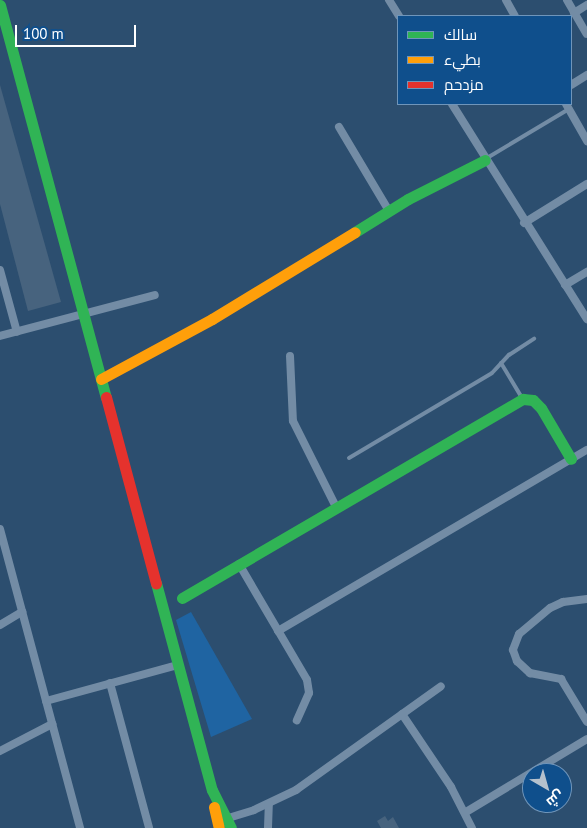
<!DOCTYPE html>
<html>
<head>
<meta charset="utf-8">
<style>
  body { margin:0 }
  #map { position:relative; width:587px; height:828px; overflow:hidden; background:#2c4e6f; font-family:"PT Sans",Cairo,sans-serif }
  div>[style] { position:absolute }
  .green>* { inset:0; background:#1f64a2 }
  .building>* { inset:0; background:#47637e }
  .lane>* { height:4px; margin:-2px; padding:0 2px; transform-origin:2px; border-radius:2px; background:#738ca5 }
  .street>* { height:8px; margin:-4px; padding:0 4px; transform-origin:4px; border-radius:4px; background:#738ca5 }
  .fast>* { height:11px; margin:-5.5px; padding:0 5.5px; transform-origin:5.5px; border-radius:5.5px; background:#30b455 }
  .slow>* { height:11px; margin:-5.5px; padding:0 5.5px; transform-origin:5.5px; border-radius:5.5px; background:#ff9f0a }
  .jam>* { height:11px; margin:-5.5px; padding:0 5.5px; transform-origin:5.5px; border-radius:5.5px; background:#e5322d }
  span { translate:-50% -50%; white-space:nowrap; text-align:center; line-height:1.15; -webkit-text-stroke:5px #0f4f8c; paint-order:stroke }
  .legend { position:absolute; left:397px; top:15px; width:175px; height:90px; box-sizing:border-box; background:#0f4f8c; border:1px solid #6f95ba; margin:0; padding:6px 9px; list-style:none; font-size:15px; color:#fff }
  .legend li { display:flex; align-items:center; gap:10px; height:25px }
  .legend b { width:25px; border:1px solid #6f95ba }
  .north { position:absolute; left:522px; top:763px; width:50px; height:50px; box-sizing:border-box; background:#0f4f8c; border:1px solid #6f95ba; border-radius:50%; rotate:142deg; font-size:14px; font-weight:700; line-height:20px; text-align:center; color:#fff }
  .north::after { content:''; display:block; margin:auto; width:18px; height:22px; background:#b5c1cd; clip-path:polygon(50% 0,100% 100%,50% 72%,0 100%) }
  .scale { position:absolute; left:15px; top:25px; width:121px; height:22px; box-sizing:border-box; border:2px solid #fff; border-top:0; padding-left:6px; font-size:15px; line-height:18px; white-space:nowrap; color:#fff; -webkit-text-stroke:4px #0f4f8c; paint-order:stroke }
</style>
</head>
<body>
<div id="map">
  <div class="green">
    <i style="clip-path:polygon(191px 612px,252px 719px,211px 737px,176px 620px)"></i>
  </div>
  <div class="building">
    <i style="clip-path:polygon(0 85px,61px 302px,28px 311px,0 204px)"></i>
    <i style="clip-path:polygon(385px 816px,388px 821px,393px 817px,399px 828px,381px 828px,377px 821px)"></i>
  </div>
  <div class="lane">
    <i style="left:487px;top:158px;width:96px;rotate:-30.9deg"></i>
    <i style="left:501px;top:363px;width:41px;rotate:59deg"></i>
    <i style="left:349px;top:458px;width:166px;rotate:-30.7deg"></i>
    <i style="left:492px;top:373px;width:25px;rotate:-47deg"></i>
    <i style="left:509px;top:355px;width:30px;rotate:-33deg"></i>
  </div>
  <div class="street">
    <i style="left:389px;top:0;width:19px;rotate:58deg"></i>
    <i style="left:506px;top:0;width:18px;rotate:61deg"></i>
    <i style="left:567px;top:0;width:39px;rotate:60deg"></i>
    <i style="left:574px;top:13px;width:15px;rotate:-32deg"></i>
    <i style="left:571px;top:85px;width:19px;rotate:-32deg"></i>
    <i style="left:452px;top:104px;width:254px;rotate:57.9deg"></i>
    <i style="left:566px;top:104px;width:43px;rotate:60.4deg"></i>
    <i style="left:339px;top:127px;width:98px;rotate:59.2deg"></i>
    <i style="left:524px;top:223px;width:74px;rotate:-31.8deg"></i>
    <i style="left:0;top:270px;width:64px;rotate:74.7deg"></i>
    <i style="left:565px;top:285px;width:26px;rotate:-31deg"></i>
    <i style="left:0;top:336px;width:160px;rotate:-14.8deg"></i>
    <i style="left:290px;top:356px;width:65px;rotate:87.4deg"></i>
    <i style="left:293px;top:421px;width:96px;rotate:63.4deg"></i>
    <i style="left:0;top:529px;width:310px;rotate:75deg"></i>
    <i style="left:239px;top:564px;width:134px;rotate:59.6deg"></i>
    <i style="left:307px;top:680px;width:13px;rotate:81deg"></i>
    <i style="left:309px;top:693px;width:30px;rotate:114deg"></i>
    <i style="left:587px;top:599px;width:24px;rotate:173deg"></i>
    <i style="left:563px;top:602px;width:14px;rotate:155deg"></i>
    <i style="left:550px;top:608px;width:40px;rotate:140deg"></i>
    <i style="left:519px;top:634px;width:17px;rotate:111deg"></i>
    <i style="left:513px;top:650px;width:12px;rotate:70deg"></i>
    <i style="left:517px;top:661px;width:18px;rotate:43deg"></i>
    <i style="left:530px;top:673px;width:32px;rotate:11deg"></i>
    <i style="left:561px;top:679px;width:50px;rotate:58.8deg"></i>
    <i style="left:0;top:625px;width:26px;rotate:-31deg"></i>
    <i style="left:278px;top:631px;width:358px;rotate:-30.4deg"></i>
    <i style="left:110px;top:683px;width:150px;rotate:74.9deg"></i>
    <i style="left:46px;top:701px;width:137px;rotate:-15.3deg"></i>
    <i style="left:402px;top:714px;width:88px;rotate:56.1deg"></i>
    <i style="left:451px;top:787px;width:46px;rotate:62.9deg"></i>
    <i style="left:0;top:751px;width:59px;rotate:-27.4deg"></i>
    <i style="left:466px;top:812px;width:141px;rotate:-31.1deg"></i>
    <i style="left:225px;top:819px;width:30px;rotate:-17deg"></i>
    <i style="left:254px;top:810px;width:47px;rotate:-25.5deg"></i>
    <i style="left:296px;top:790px;width:178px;rotate:-35.6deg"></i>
    <i style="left:268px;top:828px;width:24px;rotate:-88deg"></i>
  </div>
  <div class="fast">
    <i style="left:0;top:5px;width:406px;rotate:74.9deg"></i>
    <i style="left:355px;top:232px;width:62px;rotate:-31.9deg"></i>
    <i style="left:408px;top:199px;width:86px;rotate:-26.9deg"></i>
    <i style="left:156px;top:583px;width:214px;rotate:74.9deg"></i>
    <i style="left:212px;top:790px;width:42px;rotate:63.4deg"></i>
    <i style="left:182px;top:598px;width:395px;rotate:-30.3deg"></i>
    <i style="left:523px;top:399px;width:10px;rotate:6deg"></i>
    <i style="left:533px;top:400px;width:11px;rotate:45deg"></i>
    <i style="left:541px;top:408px;width:59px;rotate:59.5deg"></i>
  </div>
  <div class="slow">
    <i style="left:101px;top:379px;width:126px;rotate:-28.4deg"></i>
    <i style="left:212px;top:319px;width:167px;rotate:-31.3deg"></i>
    <i style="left:214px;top:807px;width:22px;rotate:77deg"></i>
  </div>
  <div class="jam">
    <i style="left:106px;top:397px;width:193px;rotate:75deg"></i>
  </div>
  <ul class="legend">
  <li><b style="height:6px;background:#30b455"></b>سالك</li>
  <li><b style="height:6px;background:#ff9f0a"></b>بطيء</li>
  <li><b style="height:6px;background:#e5322d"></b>مزدحم</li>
  </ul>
  <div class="north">ش</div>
  <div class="scale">100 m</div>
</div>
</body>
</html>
